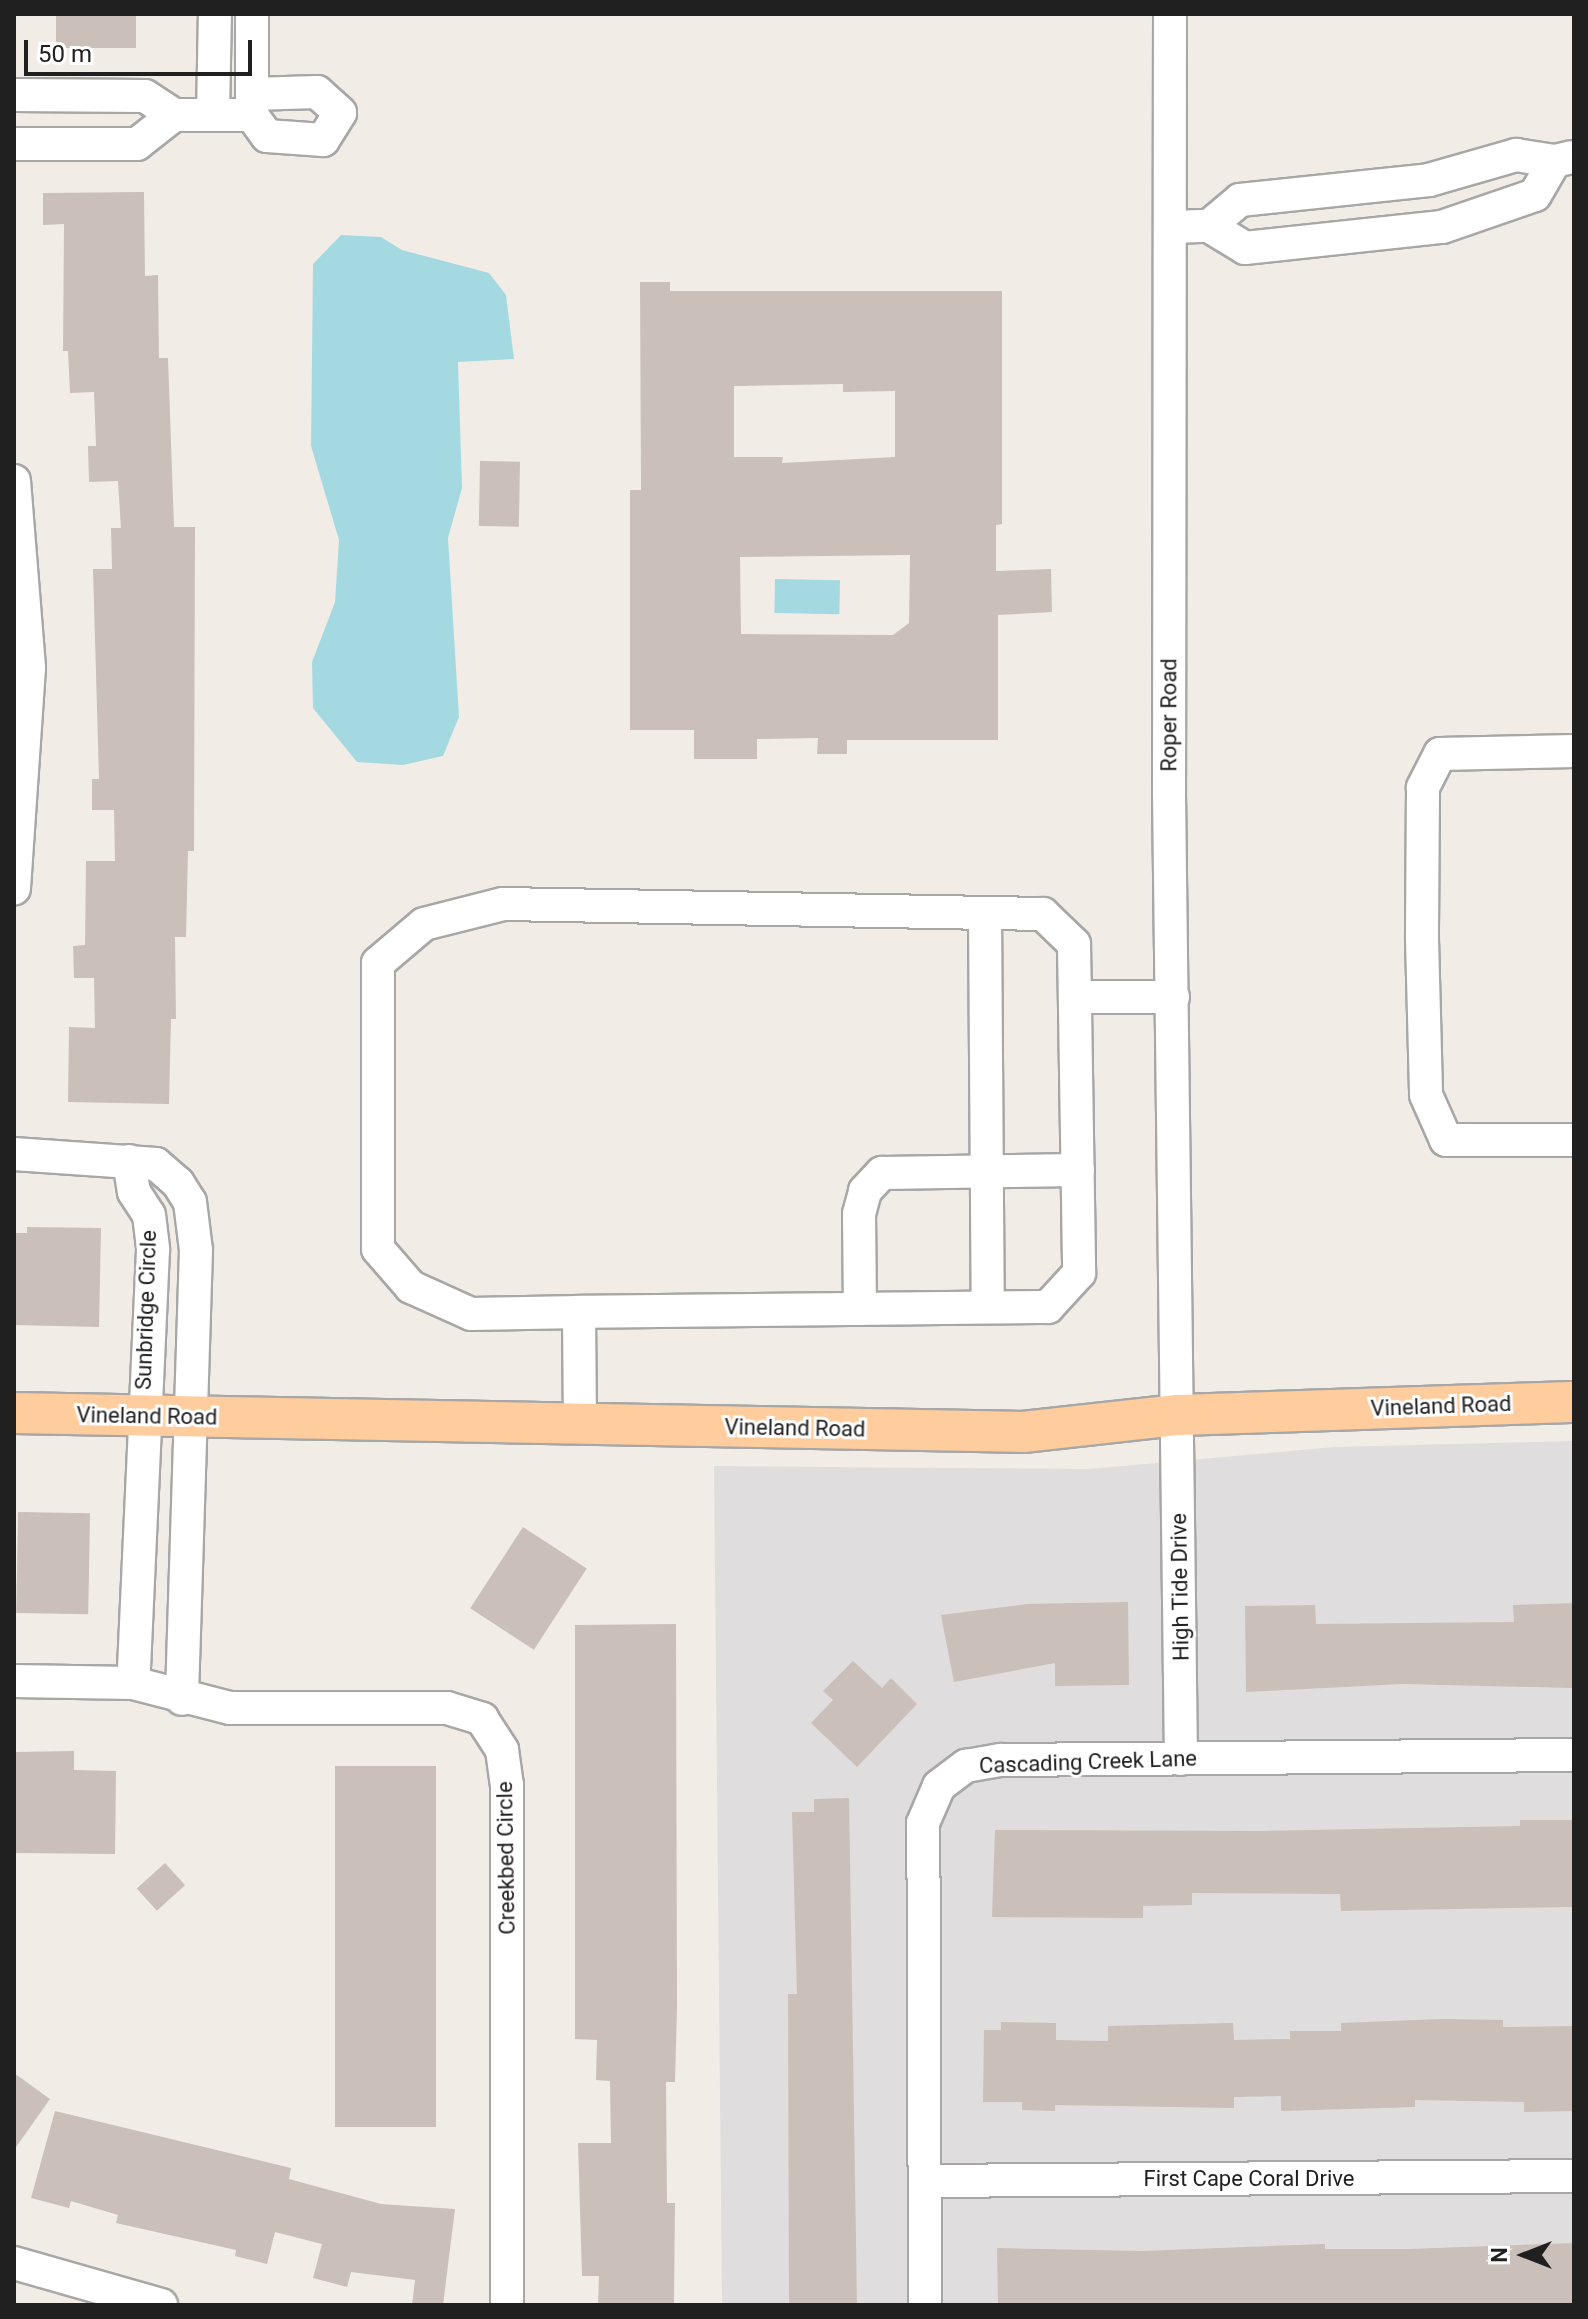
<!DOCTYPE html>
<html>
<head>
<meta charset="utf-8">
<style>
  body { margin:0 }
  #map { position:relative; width:1588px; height:2319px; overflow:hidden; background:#f1ede6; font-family:Roboto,sans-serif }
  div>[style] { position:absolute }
  .residential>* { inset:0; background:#dfdddd }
  .water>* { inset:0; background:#a5d9e1; transform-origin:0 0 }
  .building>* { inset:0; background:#cabfb9; transform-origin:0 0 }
  .roads { filter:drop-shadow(2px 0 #a7a7a7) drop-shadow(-2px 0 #a7a7a7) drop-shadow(0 2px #a7a7a7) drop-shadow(0 -2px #a7a7a7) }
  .minor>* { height:32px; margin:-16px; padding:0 16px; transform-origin:16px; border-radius:16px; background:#fff }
  .major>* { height:40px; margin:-20px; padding:0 20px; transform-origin:20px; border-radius:20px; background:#ffcc9e }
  span { translate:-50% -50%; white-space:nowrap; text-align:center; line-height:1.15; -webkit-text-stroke:6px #fff; paint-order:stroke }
  .street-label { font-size:22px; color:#202020 }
  .frame { position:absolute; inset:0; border:16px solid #202020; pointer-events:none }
  .north { position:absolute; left:1484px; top:2215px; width:80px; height:80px; -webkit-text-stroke:6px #fff; paint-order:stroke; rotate:270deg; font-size:22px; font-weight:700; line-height:32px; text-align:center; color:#202020 }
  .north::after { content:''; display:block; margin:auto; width:28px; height:36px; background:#202020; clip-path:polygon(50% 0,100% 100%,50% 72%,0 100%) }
  .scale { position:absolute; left:24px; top:40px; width:228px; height:36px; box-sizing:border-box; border:4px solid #202020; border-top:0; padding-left:10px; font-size:24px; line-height:28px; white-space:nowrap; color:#202020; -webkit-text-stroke:6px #fff; paint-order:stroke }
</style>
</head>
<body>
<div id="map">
  <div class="residential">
    <i style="clip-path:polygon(1574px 1441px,1574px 2305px,722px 2305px,714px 1466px,1089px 1469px,1335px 1447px)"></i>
  </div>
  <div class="water">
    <i style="clip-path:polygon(341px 235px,381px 237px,402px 250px,489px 273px,506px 295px,514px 359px,458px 362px,462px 488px,448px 538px,459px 717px,443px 756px,403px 765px,357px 762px,313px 708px,312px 662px,335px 602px,339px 540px,311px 446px,313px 264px)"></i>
    <i style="left:775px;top:579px;width:65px;height:34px;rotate:1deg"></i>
  </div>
  <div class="building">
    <i style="left:56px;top:14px;width:80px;height:34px"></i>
    <i style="clip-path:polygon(144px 192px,145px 276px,158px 275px,159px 358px,168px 358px,174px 527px,195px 527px,194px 851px,188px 851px,186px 937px,175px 937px,176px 1019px,171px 1019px,169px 1104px,68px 1102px,69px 1027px,95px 1028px,94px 978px,74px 978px,73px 946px,85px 945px,86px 861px,115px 861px,114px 810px,92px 810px,92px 779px,99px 779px,93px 569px,112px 569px,111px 528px,121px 528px,118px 481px,89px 482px,88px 446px,96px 446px,94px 392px,70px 393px,68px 351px,63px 351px,64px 224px,43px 225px,43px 193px)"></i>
    <i style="clip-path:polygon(evenodd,640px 282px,670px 282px,670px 291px,1002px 291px,1002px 524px,996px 525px,996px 571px,1051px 569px,1052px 612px,998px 615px,998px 740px,847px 740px,847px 754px,817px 754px,818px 738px,757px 739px,757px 759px,694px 759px,694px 730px,630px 730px,630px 490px,641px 490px,640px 282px,843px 384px,843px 392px,895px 391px,895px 457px,782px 463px,783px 457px,734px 457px,734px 386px,843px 384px,640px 282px,910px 555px,909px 623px,893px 635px,741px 634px,740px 557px,910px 555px)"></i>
    <i style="left:480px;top:461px;width:40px;height:65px;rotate:1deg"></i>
    <i style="clip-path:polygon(27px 1227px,101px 1228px,99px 1327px,14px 1325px,14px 1233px,27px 1233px)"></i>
    <i style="left:18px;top:1512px;width:72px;height:101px;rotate:1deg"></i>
    <i style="left:523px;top:1527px;width:76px;height:97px;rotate:33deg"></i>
    <i style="clip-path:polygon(1128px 1602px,1129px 1685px,1055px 1686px,1055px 1663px,954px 1682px,941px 1615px,1027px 1604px)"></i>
    <i style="clip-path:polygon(1574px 1603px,1574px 1688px,1403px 1684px,1246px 1692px,1245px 1606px,1315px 1605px,1316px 1624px,1514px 1622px,1513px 1605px)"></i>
    <i style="clip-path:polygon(676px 1624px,677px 2009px,675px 2082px,666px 2082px,667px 2203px,675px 2203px,674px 2305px,598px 2305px,599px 2276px,582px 2276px,578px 2143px,611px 2143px,610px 2081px,596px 2080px,597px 2040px,575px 2039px,575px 1625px)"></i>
    <i style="clip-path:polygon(853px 1661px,882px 1688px,891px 1678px,917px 1704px,857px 1767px,811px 1723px,833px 1700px,823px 1691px)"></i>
    <i style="clip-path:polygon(74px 1751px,74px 1770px,116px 1771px,115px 1854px,14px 1853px,14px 1752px)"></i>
    <i style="left:436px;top:1766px;width:361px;height:101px;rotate:90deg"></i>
    <i style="clip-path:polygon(849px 1798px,857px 2305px,789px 2305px,788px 1994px,797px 1994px,792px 1812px,814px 1812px,814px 1799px)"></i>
    <i style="clip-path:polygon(1520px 1820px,1574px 1820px,1574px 1907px,1341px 1911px,1340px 1894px,1192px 1893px,1192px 1905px,1143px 1906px,1143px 1918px,992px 1917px,995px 1830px,1259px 1831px,1520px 1826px)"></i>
    <i style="left:165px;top:1863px;width:30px;height:38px;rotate:48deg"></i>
    <i style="clip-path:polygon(1442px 2019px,1503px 2020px,1503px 2027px,1574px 2026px,1574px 2111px,1524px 2112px,1524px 2102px,1415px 2100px,1415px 2107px,1281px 2111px,1281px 2096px,1234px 2097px,1234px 2108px,1055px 2105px,1055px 2111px,1022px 2110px,1022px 2102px,983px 2102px,984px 2030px,1001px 2030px,1001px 2022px,1056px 2023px,1056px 2040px,1108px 2041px,1108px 2026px,1233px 2023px,1234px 2040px,1290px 2039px,1290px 2031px,1341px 2031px,1341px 2023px)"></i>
    <i style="clip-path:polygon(14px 2073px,50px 2099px,14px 2150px)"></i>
    <i style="clip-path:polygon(55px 2111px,291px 2168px,289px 2179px,381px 2204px,455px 2209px,443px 2305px,412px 2305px,415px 2280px,351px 2272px,347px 2287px,313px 2278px,322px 2244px,275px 2232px,267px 2264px,235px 2256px,236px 2250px,116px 2223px,118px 2215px,71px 2201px,69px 2208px,31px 2198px)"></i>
    <i style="clip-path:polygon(1574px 2243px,1574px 2305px,998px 2305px,997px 2248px,1142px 2251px,1325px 2244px,1325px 2249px,1409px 2249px)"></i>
  </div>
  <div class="roads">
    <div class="minor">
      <i style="left:252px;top:14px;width:101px;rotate:90deg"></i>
      <i style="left:1170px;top:14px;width:779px;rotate:90.07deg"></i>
      <i style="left:1169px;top:793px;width:966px;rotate:89.29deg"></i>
      <i style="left:252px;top:94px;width:65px;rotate:-1.8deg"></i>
      <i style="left:317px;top:92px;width:31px;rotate:42deg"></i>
      <i style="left:340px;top:113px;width:32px;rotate:122deg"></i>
      <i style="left:323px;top:140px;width:56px;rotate:-175.9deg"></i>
      <i style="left:267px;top:136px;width:26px;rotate:-126deg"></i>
      <i style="left:14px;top:95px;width:131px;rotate:0.4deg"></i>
      <i style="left:145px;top:96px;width:35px;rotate:33deg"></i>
      <i style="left:174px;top:115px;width:78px"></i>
      <i style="left:213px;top:114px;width:100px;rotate:-88.9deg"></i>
      <i style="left:14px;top:144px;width:123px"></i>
      <i style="left:137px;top:144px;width:47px;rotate:-38.1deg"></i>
      <i style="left:1209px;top:226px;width:40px;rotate:-40deg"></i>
      <i style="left:1240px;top:200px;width:190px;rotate:-6deg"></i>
      <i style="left:1429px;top:180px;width:91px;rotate:-16deg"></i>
      <i style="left:1516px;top:155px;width:39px;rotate:9deg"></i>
      <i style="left:1555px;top:161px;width:17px;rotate:-13deg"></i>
      <i style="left:1171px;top:227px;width:38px;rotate:-2deg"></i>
      <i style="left:1209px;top:226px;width:42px;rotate:31.4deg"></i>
      <i style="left:1245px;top:248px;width:198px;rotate:-6.1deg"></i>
      <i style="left:1442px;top:227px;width:98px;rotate:-19deg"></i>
      <i style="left:1535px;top:195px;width:39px;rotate:-60deg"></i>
      <i style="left:14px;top:481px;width:188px;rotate:85.4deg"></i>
      <i style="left:29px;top:668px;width:221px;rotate:93.9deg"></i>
      <i style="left:1574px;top:751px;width:134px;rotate:178.7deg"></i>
      <i style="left:1440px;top:754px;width:38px;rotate:117deg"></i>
      <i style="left:1423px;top:788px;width:151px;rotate:90.4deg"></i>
      <i style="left:1422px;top:939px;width:156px;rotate:88.5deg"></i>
      <i style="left:1426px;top:1095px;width:49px;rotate:66deg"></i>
      <i style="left:1446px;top:1140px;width:128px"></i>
      <i style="left:985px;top:913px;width:394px;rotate:89.6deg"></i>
      <i style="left:1075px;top:997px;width:98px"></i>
      <i style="left:14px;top:1154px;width:142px;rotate:4deg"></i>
      <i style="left:156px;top:1164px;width:29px;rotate:41deg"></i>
      <i style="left:178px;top:1183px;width:22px;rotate:58deg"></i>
      <i style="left:190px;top:1202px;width:48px;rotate:82.9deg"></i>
      <i style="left:196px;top:1250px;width:449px;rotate:91.8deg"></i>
      <i style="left:129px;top:1161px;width:31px;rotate:81deg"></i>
      <i style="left:134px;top:1192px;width:27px;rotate:57deg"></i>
      <i style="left:149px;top:1215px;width:35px;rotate:83deg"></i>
      <i style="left:153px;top:1250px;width:433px;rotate:92.6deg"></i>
      <i style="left:860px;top:1309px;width:95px;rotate:-90.6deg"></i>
      <i style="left:859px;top:1214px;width:24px;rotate:-75deg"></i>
      <i style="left:865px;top:1191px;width:25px;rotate:-47deg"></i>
      <i style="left:882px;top:1173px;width:196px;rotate:-0.9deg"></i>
      <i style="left:579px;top:1312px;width:108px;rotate:178.9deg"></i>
      <i style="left:471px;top:1314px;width:66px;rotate:-155.8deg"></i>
      <i style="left:411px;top:1287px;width:50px;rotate:-131deg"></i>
      <i style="left:378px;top:1249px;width:286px;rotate:-90deg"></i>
      <i style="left:378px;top:963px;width:60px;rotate:-40.3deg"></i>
      <i style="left:424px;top:924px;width:81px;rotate:-14.2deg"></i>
      <i style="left:503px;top:904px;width:540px;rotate:1.06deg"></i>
      <i style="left:1043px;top:914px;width:43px;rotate:44.1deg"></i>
      <i style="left:1074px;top:944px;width:329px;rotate:89.1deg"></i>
      <i style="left:1079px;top:1273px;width:46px;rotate:132.4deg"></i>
      <i style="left:1048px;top:1307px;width:469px;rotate:179.4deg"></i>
      <i style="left:579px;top:1312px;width:112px;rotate:89.5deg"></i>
      <i style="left:14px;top:1681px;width:119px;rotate:1deg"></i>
      <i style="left:133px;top:1683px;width:100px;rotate:14.5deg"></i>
      <i style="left:230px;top:1708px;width:217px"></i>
      <i style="left:447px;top:1708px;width:37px;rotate:17deg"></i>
      <i style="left:482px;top:1719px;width:37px;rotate:57deg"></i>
      <i style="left:502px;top:1750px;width:35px;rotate:82deg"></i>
      <i style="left:507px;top:1785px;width:520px;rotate:90deg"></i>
      <i style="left:925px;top:2181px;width:649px;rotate:-0.44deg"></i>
      <i style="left:14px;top:2263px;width:153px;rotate:15.9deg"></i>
      <i style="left:925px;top:2305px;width:482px;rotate:-90.2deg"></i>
      <i style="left:923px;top:1823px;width:40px;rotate:-66.6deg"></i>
      <i style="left:939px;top:1786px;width:34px;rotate:-37deg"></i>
      <i style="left:966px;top:1766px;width:36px;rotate:-10deg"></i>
      <i style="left:1001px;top:1760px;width:573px;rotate:-0.5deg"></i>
    </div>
    <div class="major">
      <i style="left:14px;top:1413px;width:1009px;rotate:1.08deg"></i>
      <i style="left:1023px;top:1432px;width:156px;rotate:-6.3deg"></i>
      <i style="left:1178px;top:1415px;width:396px;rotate:-1.9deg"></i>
    </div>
  </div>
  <div class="street-label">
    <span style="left:1169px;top:715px;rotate:-90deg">Roper Road</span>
    <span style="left:146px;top:1310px;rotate:-88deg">Sunbridge Circle</span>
    <span style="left:1441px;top:1406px;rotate:-2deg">Vineland Road</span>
    <span style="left:147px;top:1416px;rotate:1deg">Vineland Road</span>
    <span style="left:795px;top:1428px;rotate:1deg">Vineland Road</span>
    <span style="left:1180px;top:1587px;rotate:-91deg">High Tide Drive</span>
    <span style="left:1088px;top:1762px;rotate:-2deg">Cascading Creek Lane</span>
    <span style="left:506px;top:1858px;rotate:-91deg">Creekbed Circle</span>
    <span style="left:1249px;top:2179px">First Cape Coral Drive</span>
  </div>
  <div class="frame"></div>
  <div class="north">N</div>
  <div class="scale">50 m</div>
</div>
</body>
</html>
